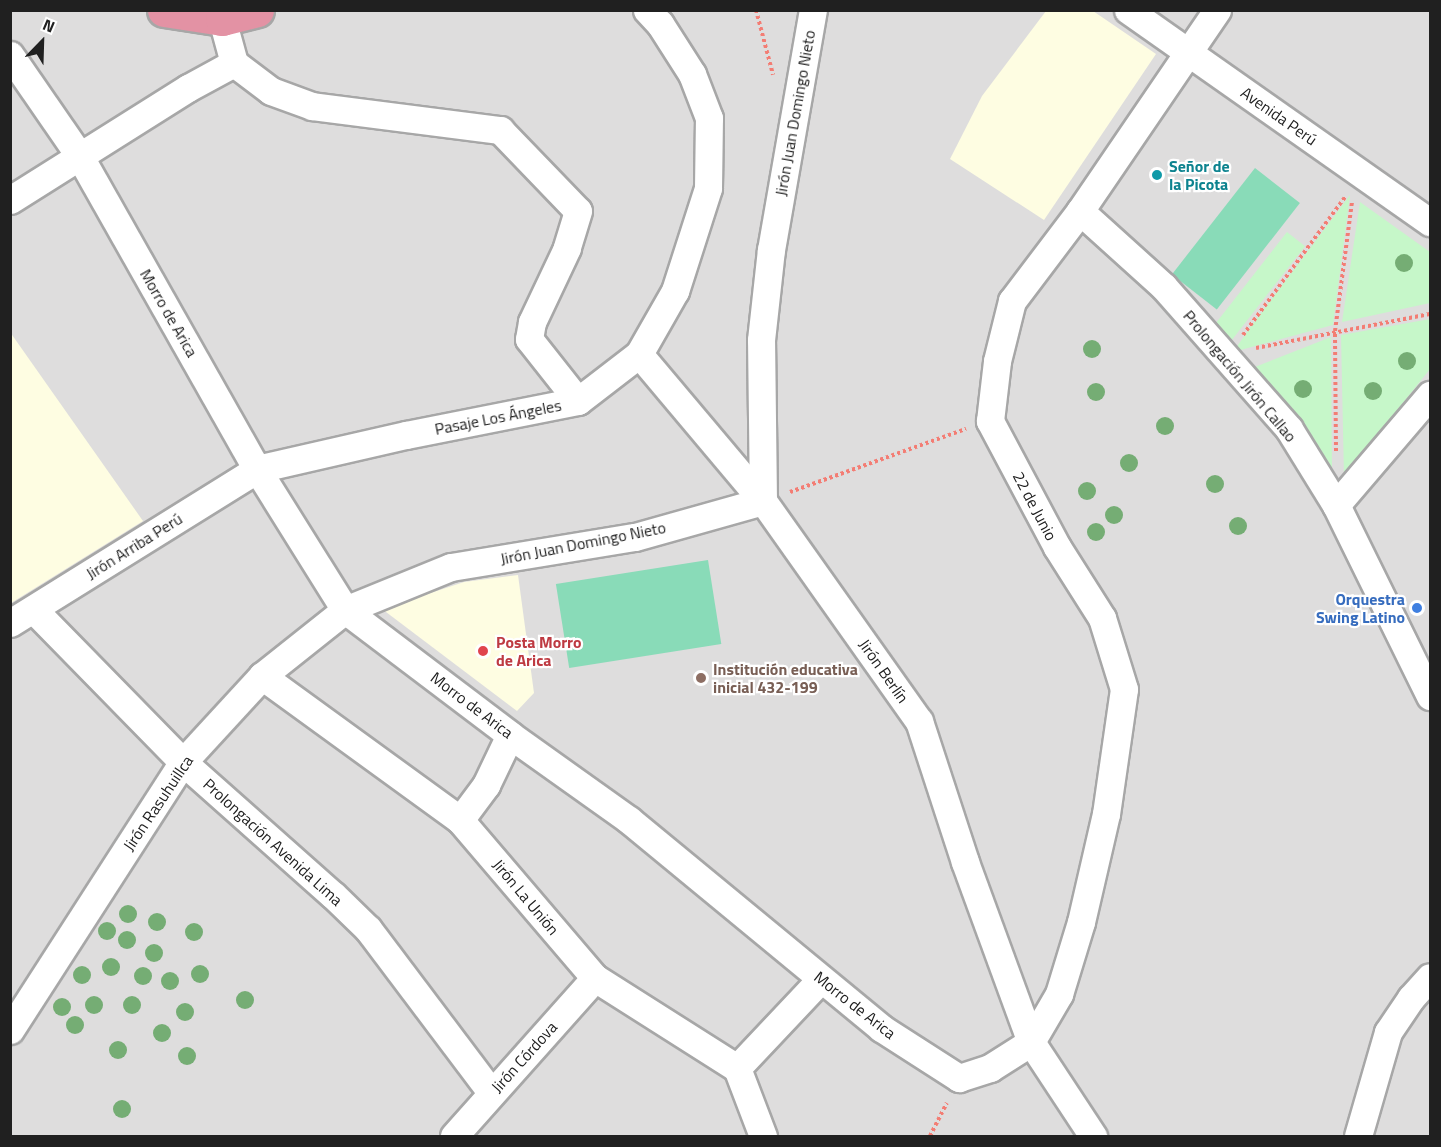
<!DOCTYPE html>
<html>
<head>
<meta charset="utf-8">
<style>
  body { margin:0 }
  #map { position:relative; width:1441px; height:1147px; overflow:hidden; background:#f0ece7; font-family:"Titillium Web",sans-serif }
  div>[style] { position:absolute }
  .residential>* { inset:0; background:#dedddd; transform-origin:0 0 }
  .education>* { inset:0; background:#fefde2 }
  .park>* { inset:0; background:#c6f7c9; transform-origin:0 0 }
  .pitch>* { inset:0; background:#89dbb8; transform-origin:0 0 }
  .path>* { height:4px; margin-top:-2px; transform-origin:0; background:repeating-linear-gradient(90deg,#f37d74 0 3px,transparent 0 6px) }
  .roads { filter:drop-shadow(2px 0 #a7a7a7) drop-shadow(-2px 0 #a7a7a7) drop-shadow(0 2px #a7a7a7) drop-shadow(0 -2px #a7a7a7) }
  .minor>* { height:27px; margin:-13.5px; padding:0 13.5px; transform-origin:13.5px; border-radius:13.5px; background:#fff }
  .highway>* { height:33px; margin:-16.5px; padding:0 16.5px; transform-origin:16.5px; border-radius:16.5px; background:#e392a4 }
  .trees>* { width:18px; height:18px; margin:-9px; border-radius:50%; background:#75ad74 }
  .dots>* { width:16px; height:16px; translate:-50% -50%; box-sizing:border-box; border:3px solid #fff; border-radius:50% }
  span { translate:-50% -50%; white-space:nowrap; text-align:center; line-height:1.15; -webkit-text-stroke:4.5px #fff; paint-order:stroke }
  .street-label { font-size:16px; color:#202020 }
  .culture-label { font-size:16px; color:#0d838f; font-weight:700 }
  .left { translate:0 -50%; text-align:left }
  .shop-label { font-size:16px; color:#366cbe; font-weight:700 }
  .right { translate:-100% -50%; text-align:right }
  .health-label { font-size:16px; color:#be3a42; font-weight:700 }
  .education-label { font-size:16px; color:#785e54; font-weight:700 }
  .frame { position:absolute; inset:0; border:12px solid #202020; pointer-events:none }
  .north { position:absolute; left:12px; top:12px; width:60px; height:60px; -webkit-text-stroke:4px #fff; paint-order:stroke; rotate:23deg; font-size:16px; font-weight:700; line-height:24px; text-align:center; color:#202020 }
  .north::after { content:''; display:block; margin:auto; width:21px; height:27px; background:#202020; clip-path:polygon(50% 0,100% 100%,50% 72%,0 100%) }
</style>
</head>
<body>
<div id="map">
  <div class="residential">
    <i style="left:11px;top:11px;width:1419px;height:1125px"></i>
  </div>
  <div class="education">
    <i style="clip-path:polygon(1046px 11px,1093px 11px,1156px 54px,1044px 220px,950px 159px,982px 96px)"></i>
    <i style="clip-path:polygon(10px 332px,143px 521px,11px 603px,10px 603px)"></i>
    <i style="clip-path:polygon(518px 575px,534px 693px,517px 711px,382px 609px,464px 582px)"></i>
  </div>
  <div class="park">
    <i style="clip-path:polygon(1350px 195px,1333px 325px,1233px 352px,1252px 325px)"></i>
    <i style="clip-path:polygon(1360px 202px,1430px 252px,1430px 303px,1342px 322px)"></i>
    <i style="left:1287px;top:232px;width:23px;height:119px;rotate:38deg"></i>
    <i style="clip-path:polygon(1430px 319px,1430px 369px,1344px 477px,1341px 335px)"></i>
    <i style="clip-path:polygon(1331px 337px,1332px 474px,1255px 367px)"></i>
  </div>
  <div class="pitch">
    <i style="left:1255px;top:168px;width:57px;height:135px;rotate:38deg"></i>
    <i style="left:708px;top:560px;width:85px;height:154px;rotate:81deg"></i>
  </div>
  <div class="path">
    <i style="left:756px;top:10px;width:67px;rotate:75.3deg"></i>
    <i style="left:1243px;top:335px;width:173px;rotate:-53.5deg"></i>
    <i style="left:1256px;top:348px;width:177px;rotate:-11.1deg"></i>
    <i style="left:1336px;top:451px;width:120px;rotate:-90.5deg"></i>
    <i style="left:1335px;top:331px;width:130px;rotate:-82.5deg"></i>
    <i style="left:790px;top:492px;width:187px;rotate:-19.7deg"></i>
    <i style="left:930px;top:1136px;width:37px;rotate:-63deg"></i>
  </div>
  <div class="roads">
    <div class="minor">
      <i style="left:1128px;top:10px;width:369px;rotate:35.1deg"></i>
      <i style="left:222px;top:19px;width:46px;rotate:74.7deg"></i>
      <i style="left:234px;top:63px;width:46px;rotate:37.1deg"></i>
      <i style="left:271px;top:91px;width:44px;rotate:20.1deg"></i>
      <i style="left:312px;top:106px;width:190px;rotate:7.3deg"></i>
      <i style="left:500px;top:130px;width:112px;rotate:46.1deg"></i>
      <i style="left:578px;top:211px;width:39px;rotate:107deg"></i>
      <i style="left:567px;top:248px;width:82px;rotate:115.3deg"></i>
      <i style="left:532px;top:322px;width:17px;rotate:100deg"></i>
      <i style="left:529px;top:339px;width:79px;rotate:51.7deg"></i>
      <i style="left:10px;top:55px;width:121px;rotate:55.4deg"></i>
      <i style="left:79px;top:155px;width:361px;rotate:60.5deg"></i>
      <i style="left:257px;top:469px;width:166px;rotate:58deg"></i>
      <i style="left:345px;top:610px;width:207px;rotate:37.1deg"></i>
      <i style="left:510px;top:735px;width:146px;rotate:35.5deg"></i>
      <i style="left:629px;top:820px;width:327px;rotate:39.5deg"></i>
      <i style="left:881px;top:1028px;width:93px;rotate:32.7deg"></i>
      <i style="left:959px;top:1078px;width:33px;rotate:-18deg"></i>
      <i style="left:990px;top:1068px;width:49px;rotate:-32.4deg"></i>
      <i style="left:1031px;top:1042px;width:56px;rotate:-59.7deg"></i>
      <i style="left:1059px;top:994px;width:75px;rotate:-73deg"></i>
      <i style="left:1081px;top:922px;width:111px;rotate:-77deg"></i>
      <i style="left:1106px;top:814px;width:126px;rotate:-81.8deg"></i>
      <i style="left:1124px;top:689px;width:74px;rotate:-107.2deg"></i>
      <i style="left:1102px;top:618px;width:84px;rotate:-122.4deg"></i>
      <i style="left:1057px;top:547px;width:143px;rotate:-118deg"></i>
      <i style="left:990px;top:421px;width:60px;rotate:-83.3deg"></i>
      <i style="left:997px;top:361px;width:62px;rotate:-76deg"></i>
      <i style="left:1012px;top:301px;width:113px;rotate:-52.9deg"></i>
      <i style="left:1080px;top:211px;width:243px;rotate:-55.7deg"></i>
      <i style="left:10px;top:200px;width:210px;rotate:-32.2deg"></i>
      <i style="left:188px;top:88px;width:52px;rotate:-28.5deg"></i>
      <i style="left:1080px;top:211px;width:113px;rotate:42.1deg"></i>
      <i style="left:1164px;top:287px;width:189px;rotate:48.6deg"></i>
      <i style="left:1289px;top:429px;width:89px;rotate:58.3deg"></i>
      <i style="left:1336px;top:505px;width:213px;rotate:63.8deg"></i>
      <i style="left:639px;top:354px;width:192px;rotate:49.9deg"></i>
      <i style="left:763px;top:501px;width:270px;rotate:54.7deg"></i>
      <i style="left:919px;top:721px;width:148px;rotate:71.9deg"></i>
      <i style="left:965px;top:862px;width:192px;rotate:69.9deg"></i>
      <i style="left:1031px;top:1042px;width:113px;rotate:56.6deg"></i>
      <i style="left:763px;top:501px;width:161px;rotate:-90.7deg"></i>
      <i style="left:761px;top:340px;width:91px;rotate:-83.7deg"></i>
      <i style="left:771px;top:250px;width:244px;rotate:-80.1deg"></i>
      <i style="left:1336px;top:505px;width:145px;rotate:-49.5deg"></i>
      <i style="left:34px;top:610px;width:213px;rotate:45.6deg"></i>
      <i style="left:183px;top:762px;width:200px;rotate:41.6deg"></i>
      <i style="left:333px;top:895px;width:49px;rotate:44.2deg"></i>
      <i style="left:368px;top:929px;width:204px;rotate:53deg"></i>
      <i style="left:10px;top:623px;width:291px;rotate:-31.9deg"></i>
      <i style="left:257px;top:469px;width:153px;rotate:-12.9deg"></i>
      <i style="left:406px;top:435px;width:175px;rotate:-11.2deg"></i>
      <i style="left:578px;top:401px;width:77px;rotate:-37.6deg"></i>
      <i style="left:639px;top:354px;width:73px;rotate:-60.3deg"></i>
      <i style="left:675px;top:291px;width:108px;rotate:-72.2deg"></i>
      <i style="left:708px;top:188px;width:70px;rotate:-89.2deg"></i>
      <i style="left:709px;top:118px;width:47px;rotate:-111.1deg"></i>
      <i style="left:692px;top:74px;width:59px;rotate:-122.6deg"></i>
      <i style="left:660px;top:24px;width:19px;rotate:-133deg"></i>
      <i style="left:262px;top:676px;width:245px;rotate:36deg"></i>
      <i style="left:460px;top:820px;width:208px;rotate:49.5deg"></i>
      <i style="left:595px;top:978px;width:168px;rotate:32.4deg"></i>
      <i style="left:737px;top:1068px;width:73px;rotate:69.1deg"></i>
      <i style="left:460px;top:820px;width:44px;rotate:-53.4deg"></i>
      <i style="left:486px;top:785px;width:55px;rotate:-64.4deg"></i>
      <i style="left:10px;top:1030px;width:319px;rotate:-57.2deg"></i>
      <i style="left:183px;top:762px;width:117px;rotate:-47.4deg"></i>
      <i style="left:262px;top:676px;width:106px;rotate:-38.5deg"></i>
      <i style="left:345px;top:610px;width:114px;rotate:-22.1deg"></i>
      <i style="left:451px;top:567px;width:186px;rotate:-9.3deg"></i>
      <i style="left:635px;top:537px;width:133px;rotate:-15.7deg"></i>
      <i style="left:737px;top:1068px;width:122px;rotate:-46.7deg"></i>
      <i style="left:454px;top:1136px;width:212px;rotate:-48.3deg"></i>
      <i style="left:1358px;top:1136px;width:108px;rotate:-73.9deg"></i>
      <i style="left:1388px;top:1032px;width:41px;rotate:-55.9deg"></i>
      <i style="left:1411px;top:998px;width:28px;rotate:-48deg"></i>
    </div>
    <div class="highway">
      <i style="left:164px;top:10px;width:59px;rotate:8.8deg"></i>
      <i style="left:222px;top:19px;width:36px;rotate:-14deg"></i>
    </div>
  </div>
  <div class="trees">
    <i style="left:1404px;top:263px"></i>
    <i style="left:1092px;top:349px"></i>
    <i style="left:1407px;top:361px"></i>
    <i style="left:1303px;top:389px"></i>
    <i style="left:1373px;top:391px"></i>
    <i style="left:1096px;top:392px"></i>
    <i style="left:1165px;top:426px"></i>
    <i style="left:1129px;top:463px"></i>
    <i style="left:1215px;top:484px"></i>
    <i style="left:1087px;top:491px"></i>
    <i style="left:1114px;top:515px"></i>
    <i style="left:1238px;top:526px"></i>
    <i style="left:1096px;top:532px"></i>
    <i style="left:128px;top:914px"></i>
    <i style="left:157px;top:922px"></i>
    <i style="left:107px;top:931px"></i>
    <i style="left:194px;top:932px"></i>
    <i style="left:127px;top:940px"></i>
    <i style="left:154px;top:953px"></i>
    <i style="left:111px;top:967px"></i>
    <i style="left:200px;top:974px"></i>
    <i style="left:82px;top:975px"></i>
    <i style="left:143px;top:976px"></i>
    <i style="left:170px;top:981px"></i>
    <i style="left:245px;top:1000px"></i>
    <i style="left:94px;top:1005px"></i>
    <i style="left:132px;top:1005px"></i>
    <i style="left:62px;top:1007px"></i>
    <i style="left:185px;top:1012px"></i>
    <i style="left:75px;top:1025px"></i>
    <i style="left:162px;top:1033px"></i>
    <i style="left:118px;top:1050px"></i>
    <i style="left:187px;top:1056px"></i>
    <i style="left:122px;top:1109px"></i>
  </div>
  <div class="dots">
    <i style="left:1157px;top:175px;background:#0f9aa8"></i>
    <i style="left:1417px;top:608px;background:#3f7fe0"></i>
    <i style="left:483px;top:651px;background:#e0444e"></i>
    <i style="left:701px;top:678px;background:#8d6e63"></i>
  </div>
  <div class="street-label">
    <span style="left:795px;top:113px;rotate:-80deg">Jirón Juan Domingo Nieto</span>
    <span style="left:1279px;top:116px;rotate:35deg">Avenida Perú</span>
    <span style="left:169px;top:313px;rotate:60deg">Morro de Arica</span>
    <span style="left:1240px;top:376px;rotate:50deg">Prolongación Jirón Callao</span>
    <span style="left:498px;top:417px;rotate:-11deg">Pasaje Los Ángeles</span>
    <span style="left:1035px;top:506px;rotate:62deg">22 de Junio</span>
    <span style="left:583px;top:543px;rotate:-11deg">Jirón Juan Domingo Nieto</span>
    <span style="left:134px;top:546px;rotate:-32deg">Jirón Arriba Perú</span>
    <span style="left:884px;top:671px;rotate:55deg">Jirón Berlín</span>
    <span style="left:472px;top:705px;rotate:37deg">Morro de Arica</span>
    <span style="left:158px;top:803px;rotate:-56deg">Jirón Rasuhuillca</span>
    <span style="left:273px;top:842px;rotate:42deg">Prolongación Avenida Lima</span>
    <span style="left:526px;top:897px;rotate:50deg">Jirón La Unión</span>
    <span style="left:855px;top:1005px;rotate:38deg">Morro de Arica</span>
    <span style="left:524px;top:1057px;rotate:-48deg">Jirón Córdova</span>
  </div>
  <div class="culture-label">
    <span class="left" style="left:1169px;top:175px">Señor de<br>la Picota</span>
  </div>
  <div class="shop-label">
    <span class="right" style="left:1405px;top:608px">Orquestra<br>Swing Latino</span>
  </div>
  <div class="health-label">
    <span class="left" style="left:496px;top:651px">Posta Morro<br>de Arica</span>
  </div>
  <div class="education-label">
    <span class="left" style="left:713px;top:678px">Institución educativa<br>inicial 432-199</span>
  </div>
  <div class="frame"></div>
  <div class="north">N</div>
</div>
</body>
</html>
